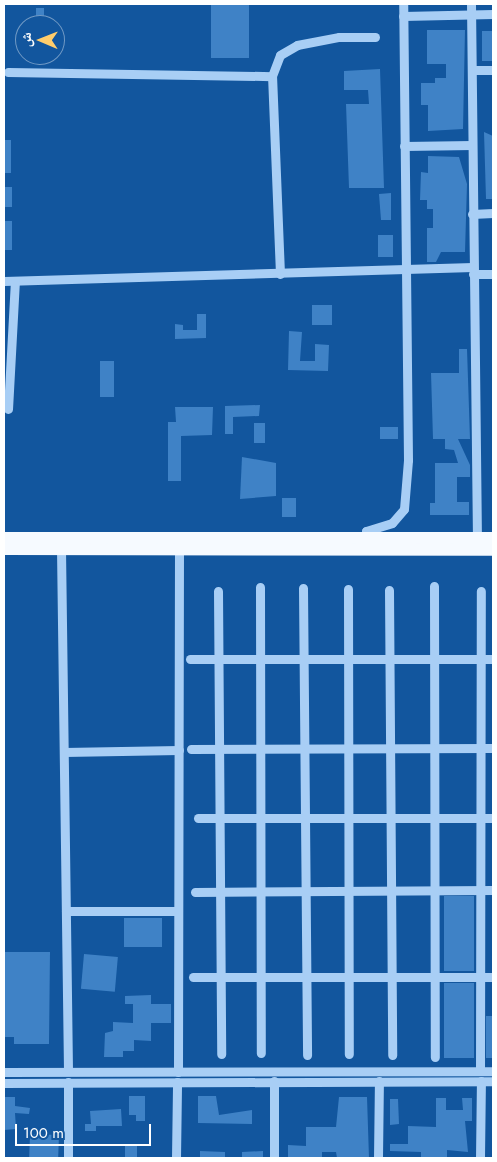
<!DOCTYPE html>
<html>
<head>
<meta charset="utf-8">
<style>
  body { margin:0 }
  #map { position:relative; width:497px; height:1162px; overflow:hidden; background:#12569e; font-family:Jost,"Noto Naskh Arabic",sans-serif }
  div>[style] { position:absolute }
  .building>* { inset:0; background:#3f82c6; transform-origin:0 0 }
  .minor>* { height:9px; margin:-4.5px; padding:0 4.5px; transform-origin:4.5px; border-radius:4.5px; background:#a8cef5 }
  .major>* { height:12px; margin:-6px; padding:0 6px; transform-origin:6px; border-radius:6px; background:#f6faff }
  span { translate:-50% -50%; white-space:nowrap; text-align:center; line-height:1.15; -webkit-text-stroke:4.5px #12569e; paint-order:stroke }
  .frame { position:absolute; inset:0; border:5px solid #fff; pointer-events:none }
  .north { position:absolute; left:15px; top:15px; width:50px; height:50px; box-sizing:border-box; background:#12569e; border:1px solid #719ac5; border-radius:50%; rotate:271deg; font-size:14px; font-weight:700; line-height:20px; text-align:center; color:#fff }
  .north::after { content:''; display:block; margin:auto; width:18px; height:22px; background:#ffcd6c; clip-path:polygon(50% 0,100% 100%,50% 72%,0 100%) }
  .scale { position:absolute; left:15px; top:1124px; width:136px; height:22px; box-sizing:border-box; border:2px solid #fff; border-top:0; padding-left:6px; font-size:15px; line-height:18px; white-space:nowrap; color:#fff; -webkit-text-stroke:4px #12569e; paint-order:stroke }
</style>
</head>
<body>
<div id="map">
  <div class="building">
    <i style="left:211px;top:4px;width:38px;height:54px"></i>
    <i style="left:36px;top:8px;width:8px;height:17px"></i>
    <i style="clip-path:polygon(427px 30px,465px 30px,463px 129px,428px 131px,428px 105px,421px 105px,421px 83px,435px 83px,435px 78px,446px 78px,446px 64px,427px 64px)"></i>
    <i style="left:482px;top:31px;width:11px;height:30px"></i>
    <i style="clip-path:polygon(380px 69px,384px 188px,349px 188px,346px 104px,369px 104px,368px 90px,344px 90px,344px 71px)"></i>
    <i style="clip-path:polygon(484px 132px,493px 136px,493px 199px,486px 199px)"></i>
    <i style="left:4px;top:140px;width:7px;height:33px"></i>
    <i style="clip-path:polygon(428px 156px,459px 157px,467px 184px,465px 252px,441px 252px,436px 262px,427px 262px,427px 228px,433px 228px,433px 209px,427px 209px,427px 200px,420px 200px,421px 172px,428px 173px)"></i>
    <i style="left:4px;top:187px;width:8px;height:20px"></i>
    <i style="clip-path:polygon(391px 193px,391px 220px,381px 220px,379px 194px)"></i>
    <i style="left:5px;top:221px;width:7px;height:29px"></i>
    <i style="left:378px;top:235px;width:15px;height:22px"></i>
    <i style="left:312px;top:305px;width:20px;height:20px"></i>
    <i style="clip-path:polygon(197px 314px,206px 314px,206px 338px,175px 339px,175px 324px,183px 325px,183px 330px,197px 330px)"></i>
    <i style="clip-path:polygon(289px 331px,302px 332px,300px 361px,315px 361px,315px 344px,329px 345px,328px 371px,288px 370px)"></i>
    <i style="clip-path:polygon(459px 349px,467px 349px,470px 439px,458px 439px,470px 465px,470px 477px,457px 477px,457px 502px,469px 502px,469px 515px,430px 515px,430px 503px,435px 503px,435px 463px,458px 463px,454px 450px,445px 449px,445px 439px,433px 439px,431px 373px,459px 373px)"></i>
    <i style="left:100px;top:361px;width:14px;height:36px"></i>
    <i style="clip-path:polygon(260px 405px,259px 416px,233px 417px,233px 434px,225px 434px,225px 406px)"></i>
    <i style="clip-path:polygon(175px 407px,213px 407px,212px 435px,181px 436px,181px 481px,168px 481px,168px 422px,176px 422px)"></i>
    <i style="left:254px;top:423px;width:11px;height:20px"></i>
    <i style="left:398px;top:427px;width:12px;height:18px;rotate:90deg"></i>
    <i style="clip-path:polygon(242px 457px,276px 463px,276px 496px,240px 499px)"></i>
    <i style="left:282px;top:498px;width:14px;height:19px"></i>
    <i style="left:474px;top:896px;width:75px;height:30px;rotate:90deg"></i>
    <i style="left:124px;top:918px;width:38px;height:29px"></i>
    <i style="clip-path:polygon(4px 952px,50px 952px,49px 1044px,14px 1044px,14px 1037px,4px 1037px)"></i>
    <i style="left:84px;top:954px;width:34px;height:35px;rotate:5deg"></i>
    <i style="left:444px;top:983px;width:30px;height:75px"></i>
    <i style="clip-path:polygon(151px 995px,151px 1004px,171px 1004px,171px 1023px,151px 1023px,151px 1041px,134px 1040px,134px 1051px,123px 1051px,123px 1057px,104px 1057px,105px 1033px,113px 1031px,113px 1022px,133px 1023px,133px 1004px,125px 1004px,125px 996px)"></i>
    <i style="left:486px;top:1016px;width:7px;height:42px"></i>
    <i style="clip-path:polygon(129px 1096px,145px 1096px,145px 1121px,136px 1121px,136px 1115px,129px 1115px)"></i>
    <i style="clip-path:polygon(198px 1096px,216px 1096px,219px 1115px,252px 1110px,252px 1124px,198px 1123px)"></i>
    <i style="clip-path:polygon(4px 1097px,15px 1097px,15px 1106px,30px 1108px,29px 1114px,15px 1113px,16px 1129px,4px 1130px)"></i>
    <i style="clip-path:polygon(339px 1097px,367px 1097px,369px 1158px,337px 1158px,336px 1152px,322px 1152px,322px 1158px,288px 1158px,288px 1145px,306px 1146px,306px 1127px,336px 1127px)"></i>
    <i style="clip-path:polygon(436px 1098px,446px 1098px,446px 1110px,463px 1110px,462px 1098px,472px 1098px,472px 1121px,465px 1121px,468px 1152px,447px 1150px,447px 1158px,421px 1158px,421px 1152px,390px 1151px,390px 1144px,408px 1144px,408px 1126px,436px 1127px)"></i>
    <i style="clip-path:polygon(390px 1099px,398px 1099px,399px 1124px,390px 1125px)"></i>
    <i style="clip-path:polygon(121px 1109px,122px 1126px,96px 1126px,96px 1131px,85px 1131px,85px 1124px,91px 1124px,90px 1111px)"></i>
    <i style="left:30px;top:1134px;width:29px;height:24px;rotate:2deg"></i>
    <i style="left:125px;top:1144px;width:12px;height:14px"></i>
    <i style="clip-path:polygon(200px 1151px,225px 1152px,225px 1158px,200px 1158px)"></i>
    <i style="clip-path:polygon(263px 1151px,263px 1158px,242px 1158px,242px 1152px)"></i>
  </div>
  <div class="minor">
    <i style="left:471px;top:4px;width:534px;rotate:89.36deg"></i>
    <i style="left:403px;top:16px;width:90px;rotate:-1.3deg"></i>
    <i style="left:472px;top:70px;width:21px"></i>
    <i style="left:8px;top:72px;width:264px;rotate:0.9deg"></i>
    <i style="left:404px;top:146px;width:68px;rotate:-0.8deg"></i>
    <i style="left:472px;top:214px;width:21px;rotate:-3deg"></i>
    <i style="left:280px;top:274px;width:198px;rotate:-92.3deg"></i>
    <i style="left:272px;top:76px;width:22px;rotate:-69deg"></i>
    <i style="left:280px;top:55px;width:20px;rotate:-30deg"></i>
    <i style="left:297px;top:45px;width:43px;rotate:-10.8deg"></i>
    <i style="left:339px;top:37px;width:36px"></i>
    <i style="left:473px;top:274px;width:20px"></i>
    <i style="left:4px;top:281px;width:469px;rotate:-1.7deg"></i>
    <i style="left:8px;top:409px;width:128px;rotate:-86.9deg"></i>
    <i style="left:365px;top:543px;width:12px;rotate:-85deg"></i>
    <i style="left:366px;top:531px;width:27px;rotate:-17deg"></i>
    <i style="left:392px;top:523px;width:18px;rotate:-49deg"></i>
    <i style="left:404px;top:509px;width:49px;rotate:-85.3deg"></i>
    <i style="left:408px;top:460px;width:456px;rotate:-90.6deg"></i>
    <i style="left:61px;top:549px;width:522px;rotate:89.23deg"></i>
    <i style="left:434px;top:586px;width:471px;rotate:89.9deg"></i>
    <i style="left:260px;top:587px;width:466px;rotate:89.9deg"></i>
    <i style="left:303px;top:588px;width:467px;rotate:89.5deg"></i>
    <i style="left:348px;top:589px;width:465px;rotate:89.9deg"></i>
    <i style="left:389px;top:590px;width:465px;rotate:89.6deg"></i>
    <i style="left:218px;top:591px;width:463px;rotate:89.6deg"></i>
    <i style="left:190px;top:659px;width:303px"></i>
    <i style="left:191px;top:749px;width:302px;rotate:-0.2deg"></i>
    <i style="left:64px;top:752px;width:115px;rotate:-1deg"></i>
    <i style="left:198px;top:818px;width:295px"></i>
    <i style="left:195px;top:892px;width:298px;rotate:-0.4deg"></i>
    <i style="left:66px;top:911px;width:112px"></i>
    <i style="left:193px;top:977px;width:300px"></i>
    <i style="left:480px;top:1071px;width:480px;rotate:-89.9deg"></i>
    <i style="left:4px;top:1072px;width:489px;rotate:-0.1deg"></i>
    <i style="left:178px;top:1072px;width:522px;rotate:-89.89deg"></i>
    <i style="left:68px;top:1082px;width:76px;rotate:90deg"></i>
    <i style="left:4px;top:1083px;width:489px;rotate:-0.2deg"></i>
    <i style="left:176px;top:1158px;width:76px;rotate:-89.2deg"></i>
    <i style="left:274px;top:1158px;width:77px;rotate:-90deg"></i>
    <i style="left:378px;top:1158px;width:77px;rotate:-89.3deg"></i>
    <i style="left:480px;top:1158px;width:77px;rotate:-89.3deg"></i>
  </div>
  <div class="major">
    <i style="left:4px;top:538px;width:489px"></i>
    <i style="left:4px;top:549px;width:489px;rotate:0.1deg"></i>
  </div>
  <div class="frame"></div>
  <div class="north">ش</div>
  <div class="scale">100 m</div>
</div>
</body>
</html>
